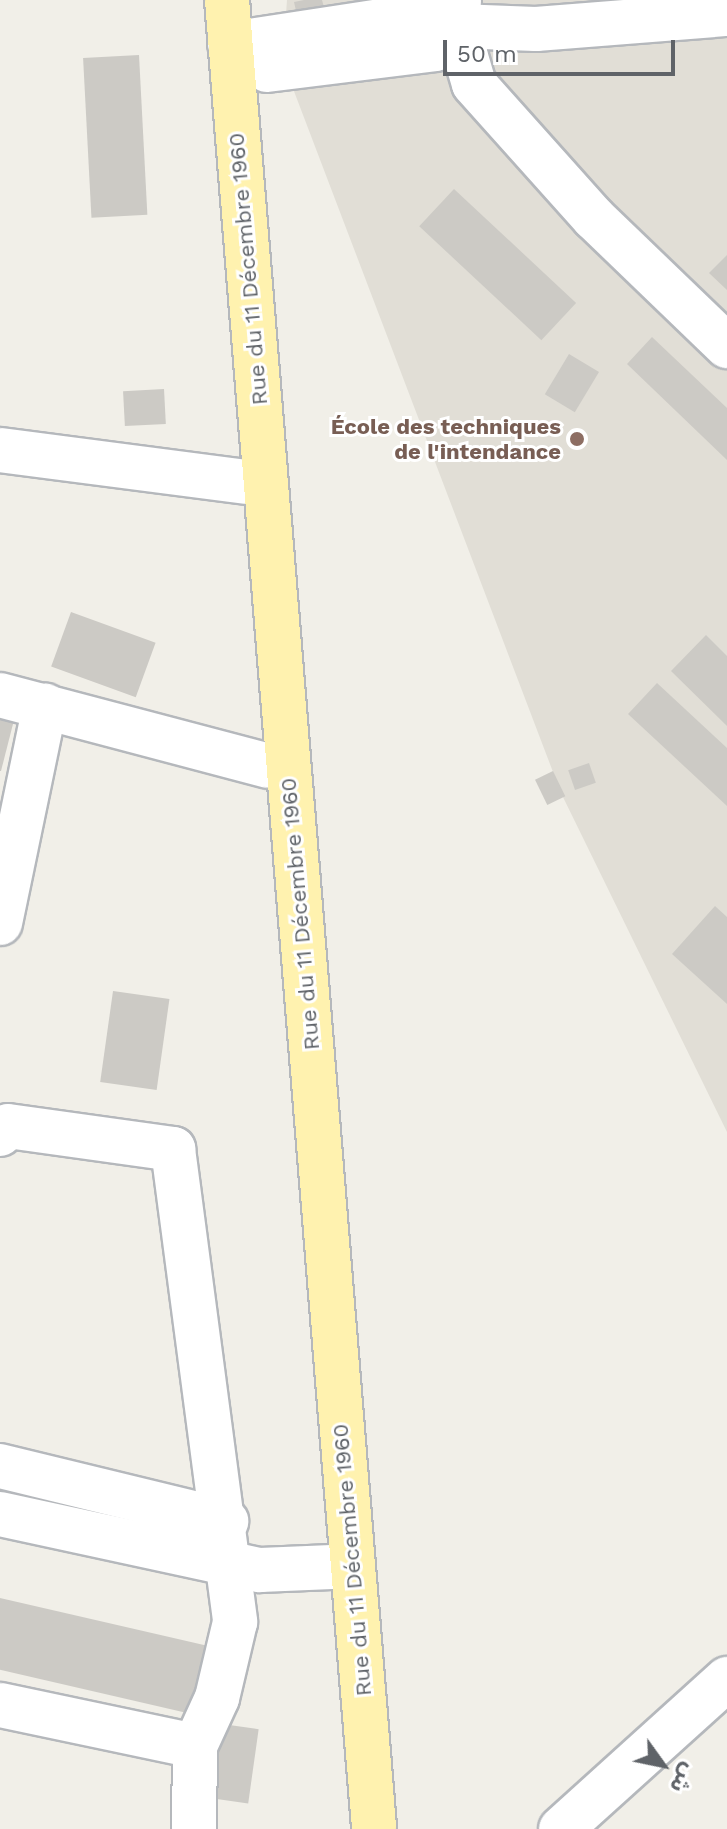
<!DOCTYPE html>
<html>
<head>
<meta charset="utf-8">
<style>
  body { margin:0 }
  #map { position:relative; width:727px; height:1829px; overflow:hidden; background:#f1efe8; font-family:"Work Sans","Noto Sans Arabic",sans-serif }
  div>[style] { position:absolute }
  .education>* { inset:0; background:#e1ded6 }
  .building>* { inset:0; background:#cccac5; transform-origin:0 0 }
  .roads { filter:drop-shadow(2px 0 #b5b8bc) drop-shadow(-2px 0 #b5b8bc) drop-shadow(0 2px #b5b8bc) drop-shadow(0 -2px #b5b8bc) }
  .minor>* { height:44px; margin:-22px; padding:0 22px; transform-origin:22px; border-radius:22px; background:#fff }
  .major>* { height:44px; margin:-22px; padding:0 22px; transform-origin:22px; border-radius:22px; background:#fff2af }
  .dots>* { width:22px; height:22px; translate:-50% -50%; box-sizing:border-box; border:4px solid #fff; border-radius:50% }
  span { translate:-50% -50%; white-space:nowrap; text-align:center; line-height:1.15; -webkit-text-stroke:6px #fff; paint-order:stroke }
  .street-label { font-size:22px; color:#5f6368 }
  .education-label { font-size:22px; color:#785e54; font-weight:700 }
  .right { translate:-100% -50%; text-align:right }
  .north { position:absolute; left:623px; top:1725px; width:80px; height:80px; -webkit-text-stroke:6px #fff; paint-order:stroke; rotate:123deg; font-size:22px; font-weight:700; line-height:32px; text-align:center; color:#5f6368 }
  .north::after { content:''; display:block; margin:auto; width:28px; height:36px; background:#5f6368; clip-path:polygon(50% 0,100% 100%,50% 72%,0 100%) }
  .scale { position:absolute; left:443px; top:40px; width:232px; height:36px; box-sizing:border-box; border:4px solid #5f6368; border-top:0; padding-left:10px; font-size:24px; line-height:28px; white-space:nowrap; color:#5f6368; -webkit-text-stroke:6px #fff; paint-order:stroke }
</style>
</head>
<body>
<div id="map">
  <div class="education">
    <i style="clip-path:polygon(287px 0,727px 0,727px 1132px,561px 793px,292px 86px,303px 9px,286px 14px)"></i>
  </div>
  <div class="building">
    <i style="clip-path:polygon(304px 0,322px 0,327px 18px,299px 24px,294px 2px)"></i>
    <i style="left:139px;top:55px;width:160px;height:56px;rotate:87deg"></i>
    <i style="left:454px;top:189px;width:167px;height:51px;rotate:43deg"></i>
    <i style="clip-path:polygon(727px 255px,727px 290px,709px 273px)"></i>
    <i style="clip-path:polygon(652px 337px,727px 408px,727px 460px,627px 364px)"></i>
    <i style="left:569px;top:354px;width:35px;height:47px;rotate:31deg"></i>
    <i style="left:164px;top:389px;width:35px;height:41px;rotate:87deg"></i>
    <i style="left:71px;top:612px;width:90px;height:58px;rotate:20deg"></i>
    <i style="clip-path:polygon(706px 635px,727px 656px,727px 726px,671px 671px)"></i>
    <i style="clip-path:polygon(657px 683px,727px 748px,727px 806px,628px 714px)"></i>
    <i style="clip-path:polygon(0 716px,14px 720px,1px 771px,0 771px)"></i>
    <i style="left:589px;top:763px;width:21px;height:22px;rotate:71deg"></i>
    <i style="left:553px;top:771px;width:28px;height:20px;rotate:64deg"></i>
    <i style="clip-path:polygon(715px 906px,727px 917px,727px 1004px,672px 954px)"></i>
    <i style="left:113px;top:991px;width:57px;height:92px;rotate:8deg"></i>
    <i style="left:0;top:1598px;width:226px;height:70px;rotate:13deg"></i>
    <i style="left:222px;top:1724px;width:37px;height:75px;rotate:8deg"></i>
  </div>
  <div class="roads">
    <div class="minor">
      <i style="left:459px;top:0;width:26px;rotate:94deg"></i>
      <i style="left:457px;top:26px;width:60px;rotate:73.7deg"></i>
      <i style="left:474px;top:84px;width:180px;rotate:48.2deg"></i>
      <i style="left:594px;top:218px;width:185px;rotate:43.9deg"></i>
      <i style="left:230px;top:44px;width:204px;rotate:-8.7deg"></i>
      <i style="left:432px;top:13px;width:28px;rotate:27deg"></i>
      <i style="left:457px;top:26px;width:79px;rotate:2.2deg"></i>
      <i style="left:536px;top:29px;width:192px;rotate:-4.5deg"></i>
      <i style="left:267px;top:70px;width:169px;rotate:-7.1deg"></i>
      <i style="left:435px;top:49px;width:32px;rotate:-46deg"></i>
      <i style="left:0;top:450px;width:248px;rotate:7.4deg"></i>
      <i style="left:0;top:695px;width:277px;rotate:14.8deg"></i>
      <i style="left:0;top:923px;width:222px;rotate:-78.3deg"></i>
      <i style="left:0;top:1134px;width:11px;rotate:-45deg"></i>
      <i style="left:8px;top:1126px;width:167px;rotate:7.9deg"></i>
      <i style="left:173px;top:1149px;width:477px;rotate:82.5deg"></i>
      <i style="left:235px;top:1622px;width:78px;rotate:103.3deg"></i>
      <i style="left:217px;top:1698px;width:53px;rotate:114.6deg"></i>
      <i style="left:0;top:1466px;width:233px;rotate:13.7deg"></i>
      <i style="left:0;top:1514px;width:266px;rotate:12.2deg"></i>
      <i style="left:260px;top:1570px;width:72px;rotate:-2.4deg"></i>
      <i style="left:0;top:1705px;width:199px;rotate:11.9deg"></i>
      <i style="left:195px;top:1746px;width:83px;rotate:90.7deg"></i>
      <i style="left:561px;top:1829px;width:224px;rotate:-42.1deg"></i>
    </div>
    <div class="major">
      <i style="left:227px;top:0;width:1835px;rotate:85.4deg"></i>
    </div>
  </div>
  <div class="dots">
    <i style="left:577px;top:439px;background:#8d6e63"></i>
  </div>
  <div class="street-label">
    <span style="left:248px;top:269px;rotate:-95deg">Rue du 11 Décembre 1960</span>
    <span style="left:300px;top:914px;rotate:-95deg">Rue du 11 Décembre 1960</span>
    <span style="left:352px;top:1560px;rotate:-95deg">Rue du 11 Décembre 1960</span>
  </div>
  <div class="education-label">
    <span class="right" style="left:561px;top:439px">École des techniques<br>de l'intendance</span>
  </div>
  <div class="north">ش</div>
  <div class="scale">50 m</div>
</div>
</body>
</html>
